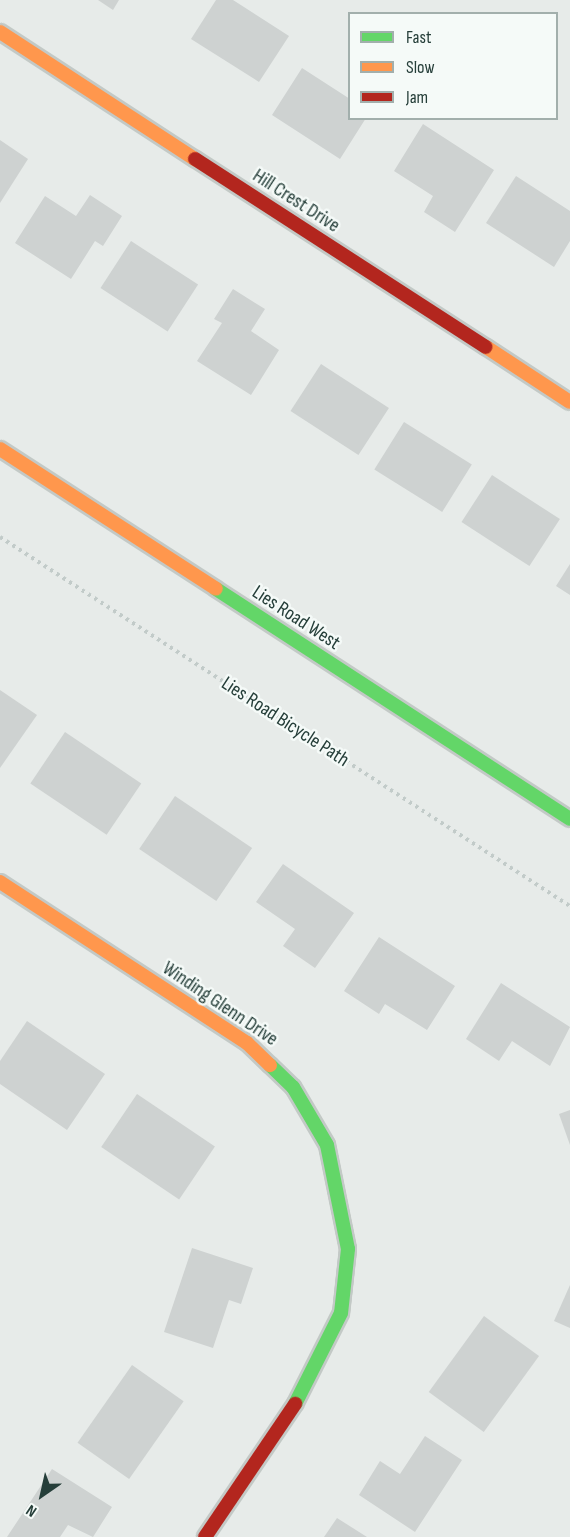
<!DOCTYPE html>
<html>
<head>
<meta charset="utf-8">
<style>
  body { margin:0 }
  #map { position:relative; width:570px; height:1537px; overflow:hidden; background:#e7ebe9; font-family:"Sofia Sans Condensed",sans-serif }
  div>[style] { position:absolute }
  .building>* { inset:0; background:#ced2d1; transform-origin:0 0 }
  .path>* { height:4px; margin-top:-2px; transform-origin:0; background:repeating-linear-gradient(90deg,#c2cbc9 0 3px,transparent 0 7.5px) }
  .roads { filter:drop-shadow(2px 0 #c3c9c6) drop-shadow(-2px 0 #c3c9c6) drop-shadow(0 2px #c3c9c6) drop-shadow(0 -2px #c3c9c6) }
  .fast>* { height:14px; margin:-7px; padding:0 7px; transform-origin:7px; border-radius:7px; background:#63d668 }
  .slow>* { height:14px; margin:-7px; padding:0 7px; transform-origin:7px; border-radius:7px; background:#ff974d }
  .jam>* { height:14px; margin:-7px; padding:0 7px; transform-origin:7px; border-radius:7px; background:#b3261e }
  span { translate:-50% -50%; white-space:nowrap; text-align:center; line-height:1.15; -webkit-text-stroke:5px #f5faf8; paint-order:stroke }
  .street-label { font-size:20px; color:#253e39 }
  .legend { position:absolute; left:348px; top:12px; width:210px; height:108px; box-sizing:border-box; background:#f5faf8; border:2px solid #a2afac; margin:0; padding:8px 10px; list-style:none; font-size:18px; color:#253e39 }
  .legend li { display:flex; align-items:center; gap:12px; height:30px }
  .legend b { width:30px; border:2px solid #a2afac }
  .north { position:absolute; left:12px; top:1465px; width:60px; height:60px; -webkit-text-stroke:4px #f5faf8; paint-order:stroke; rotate:214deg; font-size:16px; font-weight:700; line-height:24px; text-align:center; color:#253e39 }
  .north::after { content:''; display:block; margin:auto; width:21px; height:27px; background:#253e39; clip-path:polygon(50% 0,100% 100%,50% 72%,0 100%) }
</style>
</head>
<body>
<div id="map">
  <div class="building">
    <i style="clip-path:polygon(98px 0,119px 0,113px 10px)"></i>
    <i style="clip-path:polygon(216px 0,233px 0,289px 36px,259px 82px,191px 39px)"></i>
    <i style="clip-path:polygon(302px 68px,350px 99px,350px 118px,366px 118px,340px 159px,272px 115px)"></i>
    <i style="clip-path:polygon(423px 124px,494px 170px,455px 232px,424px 212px,433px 196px,394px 171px)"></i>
    <i style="clip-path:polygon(0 140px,28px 159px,0 203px)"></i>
    <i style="clip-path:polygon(516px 176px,570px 211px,570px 241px,554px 267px,486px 223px)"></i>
    <i style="clip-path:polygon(90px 195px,122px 216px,103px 246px,95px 241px,71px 279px,15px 243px,45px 196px,76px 216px)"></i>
    <i style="left:131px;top:241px;width:80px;height:56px;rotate:33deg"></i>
    <i style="clip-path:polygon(233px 289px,265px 309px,251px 331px,279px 350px,251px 395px,197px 361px,222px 323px,214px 319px)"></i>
    <i style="left:321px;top:364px;width:81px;height:56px;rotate:33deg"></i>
    <i style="left:404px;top:422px;width:80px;height:56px;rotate:32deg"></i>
    <i style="left:492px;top:475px;width:81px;height:56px;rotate:33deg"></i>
    <i style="clip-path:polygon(570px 564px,570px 595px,556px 586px)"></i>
    <i style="clip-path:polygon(0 690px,37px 715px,0 768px)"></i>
    <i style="left:65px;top:732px;width:92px;height:62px;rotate:34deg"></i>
    <i style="left:175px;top:796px;width:93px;height:64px;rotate:34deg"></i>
    <i style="clip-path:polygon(283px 864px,354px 913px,315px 968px,283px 946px,295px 929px,256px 902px)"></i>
    <i style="clip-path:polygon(379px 937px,455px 986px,427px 1030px,385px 1004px,379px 1014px,344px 991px)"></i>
    <i style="clip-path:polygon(501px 983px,570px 1027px,550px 1066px,512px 1041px,499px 1061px,466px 1039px)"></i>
    <i style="clip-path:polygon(27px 1021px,105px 1074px,67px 1130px,0 1084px,0 1061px)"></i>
    <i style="left:137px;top:1094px;width:94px;height:64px;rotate:34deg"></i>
    <i style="clip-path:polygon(570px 1110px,570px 1145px,559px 1114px)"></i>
    <i style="clip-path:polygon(192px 1248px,253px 1268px,241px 1304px,229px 1300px,213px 1348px,164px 1332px)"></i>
    <i style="clip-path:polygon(570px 1285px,570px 1328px,554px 1321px)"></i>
    <i style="left:484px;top:1316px;width:68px;height:94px;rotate:36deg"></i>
    <i style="left:132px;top:1365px;width:63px;height:95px;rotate:35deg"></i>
    <i style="clip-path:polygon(425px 1436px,462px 1460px,415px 1532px,359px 1495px,380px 1461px,400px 1474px)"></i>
    <i style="clip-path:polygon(52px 1469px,112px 1507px,93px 1537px,68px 1525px,60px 1537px,7px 1537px)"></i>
    <i style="clip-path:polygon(337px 1518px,367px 1537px,324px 1537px)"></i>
  </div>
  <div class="path">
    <i style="left:0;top:537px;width:679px;rotate:32.92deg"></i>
  </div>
  <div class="roads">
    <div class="fast">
      <i style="left:216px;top:589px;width:422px;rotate:33deg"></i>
      <i style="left:270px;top:1065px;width:32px;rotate:44deg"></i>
      <i style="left:293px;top:1087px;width:67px;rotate:59.6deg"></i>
      <i style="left:327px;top:1145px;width:106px;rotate:78.6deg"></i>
      <i style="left:348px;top:1249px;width:64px;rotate:96.2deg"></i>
      <i style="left:341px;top:1313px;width:102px;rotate:116.8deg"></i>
    </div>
    <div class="slow">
      <i style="left:0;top:32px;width:233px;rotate:33.1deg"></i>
      <i style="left:486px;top:347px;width:100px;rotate:33.2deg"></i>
      <i style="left:0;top:449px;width:257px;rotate:32.9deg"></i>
      <i style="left:0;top:882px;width:295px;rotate:33.1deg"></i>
      <i style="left:247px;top:1043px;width:32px;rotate:44deg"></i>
    </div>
    <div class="jam">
      <i style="left:195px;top:159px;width:346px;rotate:32.9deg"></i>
      <i style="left:205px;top:1537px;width:161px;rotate:-55.9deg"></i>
    </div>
  </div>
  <div class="street-label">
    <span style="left:296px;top:201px;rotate:33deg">Hill Crest Drive</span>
    <span style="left:296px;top:618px;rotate:33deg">Lies Road West</span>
    <span style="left:285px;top:722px;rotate:33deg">Lies Road Bicycle Path</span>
    <span style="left:220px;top:1004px;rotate:34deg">Winding Glenn Drive</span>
  </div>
  <ul class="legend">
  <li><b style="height:8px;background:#63d668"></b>Fast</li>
  <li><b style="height:8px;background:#ff974d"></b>Slow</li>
  <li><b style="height:8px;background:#b3261e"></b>Jam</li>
  </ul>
  <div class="north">N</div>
</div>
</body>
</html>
